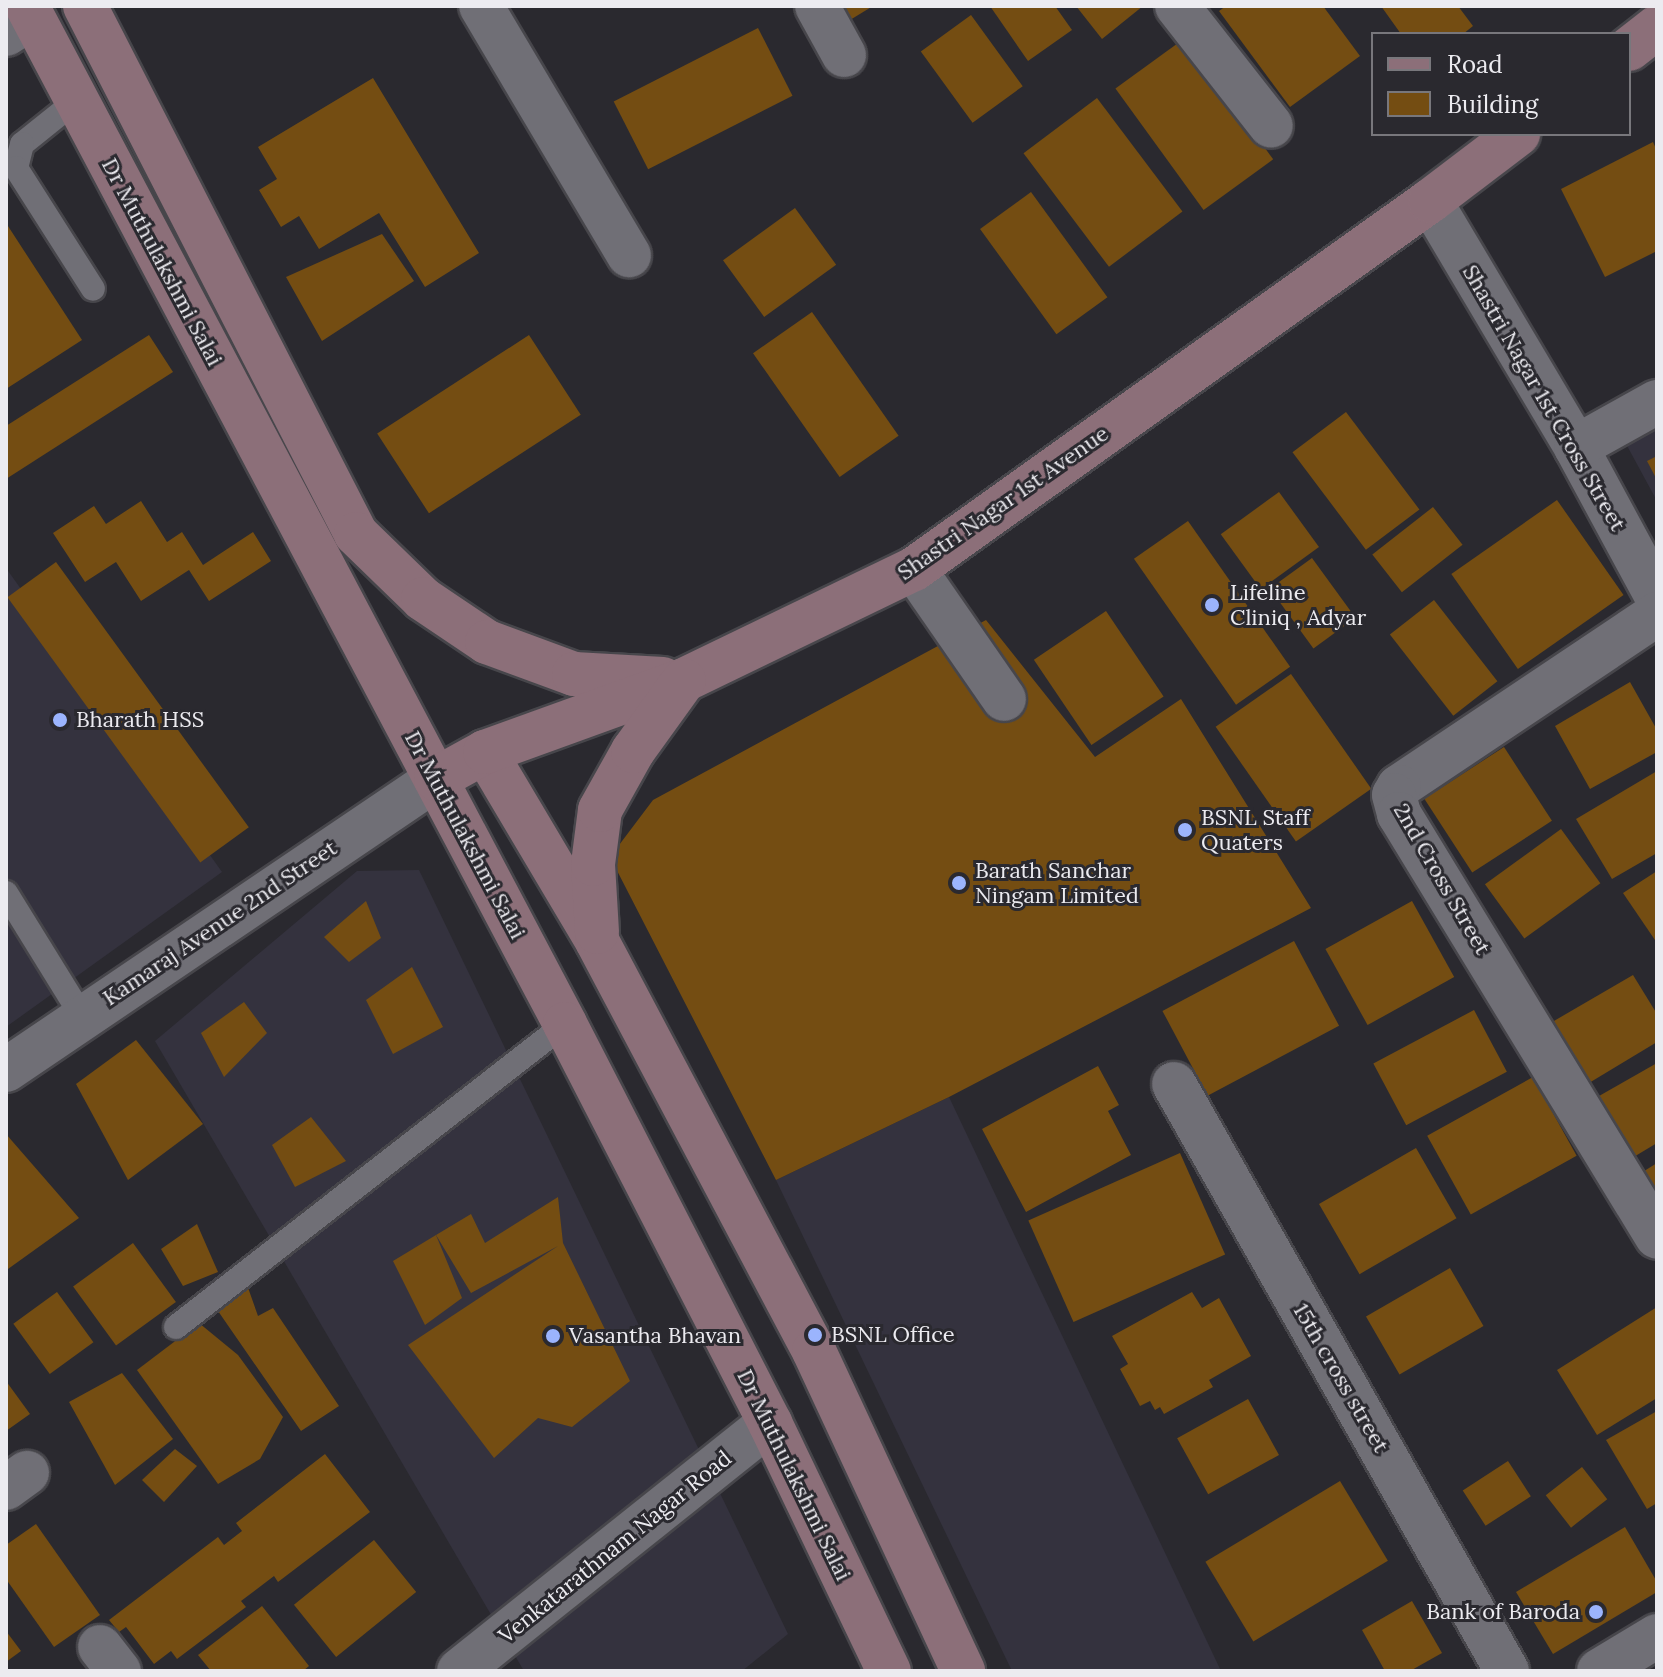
<!DOCTYPE html>
<html>
<head>
<meta charset="utf-8">
<style>
  body { margin:0 }
  #map { position:relative; width:1663px; height:1677px; overflow:hidden; background:#2a292f; font-family:Lora,serif }
  div>[style] { position:absolute }
  .built>* { inset:0; background:#34323e }
  .building>* { inset:0; background:#744d12; transform-origin:0 0 }
  .roads { filter:drop-shadow(2px 0 #47464b) drop-shadow(-2px 0 #47464b) drop-shadow(0 2px #47464b) drop-shadow(0 -2px #47464b) }
  .lane>* { height:24px; margin:-12px; padding:0 12px; transform-origin:12px; border-radius:12px; background:#706f76 }
  .street>* { height:44px; margin:-22px; padding:0 22px; transform-origin:22px; border-radius:22px; background:#706f76 }
  .secondary>* { height:44px; margin:-22px; padding:0 22px; transform-origin:22px; border-radius:22px; background:#8c6f79 }
  .dots>* { width:22px; height:22px; translate:-50% -50%; box-sizing:border-box; border:4px solid #2a292f; border-radius:50% }
  span { translate:-50% -50%; white-space:nowrap; text-align:center; line-height:1.15; -webkit-text-stroke:6px #2a292f; paint-order:stroke }
  .street-label { font-size:22px; color:#ecebf0 }
  .poi-label { font-size:22px; color:#ecebf0 }
  .left { translate:0 -50%; text-align:left }
  .right { translate:-100% -50%; text-align:right }
  .frame { position:absolute; inset:0; border:8px solid #ecebf0; pointer-events:none }
  .legend { position:absolute; left:1371px; top:32px; width:260px; height:104px; box-sizing:border-box; background:#2a292f; border:2px solid #78777c; margin:0; padding:10px 14px; list-style:none; font-size:24px; color:#ecebf0 }
  .legend li { display:flex; align-items:center; gap:16px; height:40px }
  .legend b { width:40px; border:2px solid #78777c }
</style>
</head>
<body>
<div id="map">
  <div class="built">
    <i style="clip-path:polygon(1657px 424px,1657px 501px,1625px 442px)"></i>
    <i style="clip-path:polygon(6px 568px,222px 872px,6px 1027px)"></i>
    <i style="clip-path:polygon(419px 870px,788px 1634px,742px 1671px,524px 1671px,155px 1041px,357px 871px)"></i>
    <i style="clip-path:polygon(949px 1097px,1221px 1671px,1012px 1671px,776px 1180px)"></i>
  </div>
  <div class="building">
    <i style="clip-path:polygon(842px 6px,873px 6px,850px 20px)"></i>
    <i style="clip-path:polygon(990px 6px,1055px 6px,1072px 30px,1028px 61px)"></i>
    <i style="clip-path:polygon(1076px 6px,1143px 6px,1102px 39px)"></i>
    <i style="clip-path:polygon(1226px 6px,1323px 6px,1360px 56px,1290px 107px,1219px 11px)"></i>
    <i style="clip-path:polygon(1381px 6px,1458px 6px,1473px 26px,1463px 34px,1401px 34px)"></i>
    <i style="left:971px;top:15px;width:88px;height:62px;rotate:54deg"></i>
    <i style="left:758px;top:28px;width:76px;height:162px;rotate:63deg"></i>
    <i style="left:1185px;top:38px;width:150px;height:86px;rotate:54deg"></i>
    <i style="clip-path:polygon(373px 78px,479px 253px,425px 287px,379px 213px,319px 249px,299px 216px,281px 227px,259px 190px,277px 179px,258px 147px)"></i>
    <i style="left:1097px;top:98px;width:142px;height:92px;rotate:53deg"></i>
    <i style="clip-path:polygon(1653px 142px,1657px 151px,1657px 251px,1605px 277px,1561px 189px)"></i>
    <i style="left:1031px;top:192px;width:130px;height:63px;rotate:54deg"></i>
    <i style="left:795px;top:208px;width:70px;height:89px;rotate:54deg"></i>
    <i style="clip-path:polygon(6px 223px,82px 340px,6px 389px)"></i>
    <i style="clip-path:polygon(382px 234px,414px 281px,322px 341px,286px 277px)"></i>
    <i style="left:812px;top:312px;width:151px;height:72px;rotate:55deg"></i>
    <i style="clip-path:polygon(149px 335px,173px 372px,6px 479px,6px 426px)"></i>
    <i style="left:529px;top:335px;width:95px;height:181px;rotate:57deg"></i>
    <i style="left:1346px;top:412px;width:122px;height:67px;rotate:53deg"></i>
    <i style="clip-path:polygon(1657px 456px,1657px 480px,1647px 461px)"></i>
    <i style="left:1279px;top:492px;width:68px;height:72px;rotate:54deg"></i>
    <i style="left:1557px;top:500px;width:116px;height:129px;rotate:55deg"></i>
    <i style="clip-path:polygon(141px 501px,167px 542px,182px 532px,203px 565px,253px 532px,271px 561px,209px 601px,189px 570px,141px 601px,116px 562px,85px 582px,53px 533px,94px 506px,106px 524px)"></i>
    <i style="left:1433px;top:507px;width:48px;height:77px;rotate:52deg"></i>
    <i style="left:1188px;top:521px;width:178px;height:66px;rotate:55deg"></i>
    <i style="left:1312px;top:558px;width:74px;height:52px;rotate:54deg"></i>
    <i style="left:56px;top:562px;width:328px;height:60px;rotate:54deg"></i>
    <i style="left:1434px;top:600px;width:103px;height:56px;rotate:52deg"></i>
    <i style="left:1106px;top:611px;width:103px;height:87px;rotate:56deg"></i>
    <i style="clip-path:polygon(986px 620px,1095px 757px,1181px 699px,1311px 908px,949px 1097px,776px 1180px,610px 857px,653px 800px)"></i>
    <i style="left:1291px;top:674px;width:140px;height:92px;rotate:55deg"></i>
    <i style="clip-path:polygon(1630px 682px,1657px 730px,1657px 752px,1590px 789px,1555px 726px)"></i>
    <i style="left:1504px;top:747px;width:88px;height:95px;rotate:57deg"></i>
    <i style="clip-path:polygon(1657px 771px,1657px 853px,1612px 879px,1576px 819px)"></i>
    <i style="left:1561px;top:829px;width:67px;height:94px;rotate:54deg"></i>
    <i style="clip-path:polygon(1657px 871px,1657px 943px,1623px 893px)"></i>
    <i style="clip-path:polygon(366px 901px,381px 938px,349px 962px,324px 937px)"></i>
    <i style="left:1412px;top:901px;width:87px;height:99px;rotate:61deg"></i>
    <i style="left:1294px;top:941px;width:96px;height:149px;rotate:62deg"></i>
    <i style="clip-path:polygon(412px 967px,443px 1027px,393px 1054px,366px 1000px)"></i>
    <i style="clip-path:polygon(1633px 975px,1657px 1014px,1657px 1042px,1584px 1086px,1547px 1025px)"></i>
    <i style="clip-path:polygon(244px 1002px,267px 1033px,224px 1077px,201px 1033px)"></i>
    <i style="left:1474px;top:1010px;width:70px;height:114px;rotate:62deg"></i>
    <i style="clip-path:polygon(136px 1040px,203px 1124px,128px 1180px,76px 1084px)"></i>
    <i style="clip-path:polygon(1657px 1063px,1657px 1143px,1627px 1161px,1592px 1100px)"></i>
    <i style="clip-path:polygon(1098px 1066px,1119px 1105px,1108px 1111px,1131px 1155px,1026px 1212px,982px 1129px)"></i>
    <i style="left:1533px;top:1077px;width:90px;height:121px;rotate:61deg"></i>
    <i style="clip-path:polygon(311px 1117px,346px 1161px,295px 1187px,272px 1145px)"></i>
    <i style="clip-path:polygon(6px 1134px,79px 1218px,8px 1269px,6px 1266px)"></i>
    <i style="left:1416px;top:1148px;width:81px;height:112px;rotate:60deg"></i>
    <i style="left:1180px;top:1153px;width:111px;height:166px;rotate:66deg"></i>
    <i style="clip-path:polygon(1657px 1163px,1657px 1199px,1641px 1173px)"></i>
    <i style="clip-path:polygon(558px 1197px,563px 1243px,630px 1381px,572px 1427px,538px 1418px,494px 1458px,408px 1345px,558px 1246px,471px 1293px,436px 1235px,471px 1214px,485px 1243px)"></i>
    <i style="clip-path:polygon(197px 1224px,218px 1272px,183px 1286px,161px 1249px)"></i>
    <i style="clip-path:polygon(436px 1235px,462px 1298px,425px 1325px,393px 1261px)"></i>
    <i style="left:133px;top:1243px;width:73px;height:74px;rotate:54deg"></i>
    <i style="left:1450px;top:1268px;width:67px;height:97px;rotate:60deg"></i>
    <i style="clip-path:polygon(246px 1282px,258px 1316px,273px 1308px,339px 1406px,301px 1431px,218px 1311px)"></i>
    <i style="left:57px;top:1292px;width:62px;height:54px;rotate:54deg"></i>
    <i style="clip-path:polygon(1192px 1292px,1202px 1308px,1219px 1298px,1251px 1356px,1209px 1380px,1213px 1387px,1164px 1414px,1160px 1407px,1155px 1410px,1150px 1401px,1140px 1406px,1120px 1369px,1128px 1364px,1112px 1336px)"></i>
    <i style="clip-path:polygon(1657px 1307px,1657px 1398px,1597px 1435px,1557px 1370px)"></i>
    <i style="clip-path:polygon(199px 1323px,238px 1355px,283px 1417px,260px 1459px,218px 1484px,137px 1370px)"></i>
    <i style="clip-path:polygon(122px 1373px,173px 1439px,115px 1485px,69px 1402px)"></i>
    <i style="clip-path:polygon(6px 1381px,30px 1414px,6px 1431px)"></i>
    <i style="left:1248px;top:1399px;width:64px;height:81px;rotate:61deg"></i>
    <i style="clip-path:polygon(1657px 1411px,1657px 1503px,1647px 1509px,1606px 1440px)"></i>
    <i style="clip-path:polygon(175px 1449px,197px 1466px,164px 1502px,142px 1480px)"></i>
    <i style="clip-path:polygon(325px 1454px,370px 1512px,278px 1582px,274px 1576px,241px 1601px,246px 1607px,177px 1659px,171px 1651px,154px 1664px,126px 1627px,119px 1632px,109px 1620px,218px 1537px,224px 1545px,242px 1531px,236px 1523px)"></i>
    <i style="left:1508px;top:1461px;width:42px;height:54px;rotate:57deg"></i>
    <i style="left:1582px;top:1467px;width:41px;height:46px;rotate:52deg"></i>
    <i style="left:1340px;top:1481px;width:93px;height:157px;rotate:59deg"></i>
    <i style="clip-path:polygon(36px 1524px,100px 1615px,54px 1647px,6px 1579px,6px 1545px)"></i>
    <i style="clip-path:polygon(1625px 1527px,1657px 1582px,1657px 1592px,1553px 1654px,1516px 1592px)"></i>
    <i style="left:374px;top:1540px;width:67px;height:103px;rotate:51deg"></i>
    <i style="clip-path:polygon(1412px 1601px,1442px 1653px,1410px 1671px,1385px 1671px,1362px 1630px)"></i>
    <i style="clip-path:polygon(262px 1606px,309px 1666px,303px 1671px,211px 1671px,198px 1655px)"></i>
    <i style="clip-path:polygon(6px 1631px,21px 1651px,6px 1662px)"></i>
  </div>
  <div class="roads">
    <div class="lane">
      <i style="left:77px;top:100px;width:70px;rotate:141.3deg"></i>
      <i style="left:22px;top:144px;width:25px;rotate:104deg"></i>
      <i style="left:16px;top:168px;width:143px;rotate:57.5deg"></i>
      <i style="left:6px;top:893px;width:145px;rotate:58.3deg"></i>
      <i style="left:176px;top:1327px;width:493px;rotate:-37.9deg"></i>
    </div>
    <div class="street">
      <i style="left:481px;top:6px;width:290px;rotate:59.3deg"></i>
      <i style="left:817px;top:6px;width:56px;rotate:61.1deg"></i>
      <i style="left:1177px;top:6px;width:152px;rotate:51.9deg"></i>
      <i style="left:6px;top:34px;width:31px;rotate:-33deg"></i>
      <i style="left:1430px;top:201px;width:286px;rotate:59.3deg"></i>
      <i style="left:1576px;top:447px;width:170px;rotate:61.6deg"></i>
      <i style="left:1576px;top:447px;width:93px;rotate:-29.1deg"></i>
      <i style="left:914px;top:569px;width:158px;rotate:55.3deg"></i>
      <i style="left:1657px;top:614px;width:311px;rotate:146.2deg"></i>
      <i style="left:1399px;top:787px;width:9px;rotate:122deg"></i>
      <i style="left:1394px;top:795px;width:20px;rotate:75deg"></i>
      <i style="left:1399px;top:814px;width:495px;rotate:58.6deg"></i>
      <i style="left:6px;top:1070px;width:519px;rotate:-34.09deg"></i>
      <i style="left:1174px;top:1084px;width:675px;rotate:60.43deg"></i>
      <i style="left:6px;top:1488px;width:26px;rotate:-36deg"></i>
      <i style="left:100px;top:1647px;width:31px;rotate:52deg"></i>
      <i style="left:459px;top:1671px;width:398px;rotate:-38.6deg"></i>
      <i style="left:1599px;top:1671px;width:68px;rotate:-31.1deg"></i>
    </div>
    <div class="secondary">
      <i style="left:27px;top:6px;width:1151px;rotate:62.14deg"></i>
      <i style="left:565px;top:1024px;width:449px;rotate:62.8deg"></i>
      <i style="left:770px;top:1423px;width:275px;rotate:64.4deg"></i>
      <i style="left:85px;top:6px;width:593px;rotate:62.83deg"></i>
      <i style="left:356px;top:534px;width:93px;rotate:44.1deg"></i>
      <i style="left:423px;top:599px;width:77px;rotate:33.9deg"></i>
      <i style="left:487px;top:642px;width:93px;rotate:20.2deg"></i>
      <i style="left:574px;top:674px;width:89px;rotate:3.2deg"></i>
      <i style="left:1629px;top:49px;width:36px;rotate:-38deg"></i>
      <i style="left:485px;top:752px;width:220px;rotate:59.3deg"></i>
      <i style="left:597px;top:941px;width:464px;rotate:62.1deg"></i>
      <i style="left:814px;top:1351px;width:353px;rotate:65deg"></i>
      <i style="left:436px;top:779px;width:56px;rotate:-28.9deg"></i>
      <i style="left:485px;top:752px;width:212px;rotate:-19.9deg"></i>
      <i style="left:684px;top:680px;width:255px;rotate:-25.8deg"></i>
      <i style="left:914px;top:569px;width:634px;rotate:-35.5deg"></i>
      <i style="left:1430px;top:201px;width:111px;rotate:-37.3deg"></i>
      <i style="left:597px;top:932px;width:68px;rotate:-93.4deg"></i>
      <i style="left:593px;top:864px;width:54px;rotate:-82.6deg"></i>
      <i style="left:600px;top:810px;width:68px;rotate:-60.8deg"></i>
      <i style="left:633px;top:751px;width:87px;rotate:-54.3deg"></i>
    </div>
  </div>
  <div class="dots">
    <i style="left:1212px;top:605px;background:#9bb4fd"></i>
    <i style="left:60px;top:720px;background:#9bb4fd"></i>
    <i style="left:1185px;top:830px;background:#9bb4fd"></i>
    <i style="left:959px;top:883px;background:#9bb4fd"></i>
    <i style="left:815px;top:1335px;background:#9bb4fd"></i>
    <i style="left:553px;top:1336px;background:#9bb4fd"></i>
    <i style="left:1596px;top:1612px;background:#9bb4fd"></i>
  </div>
  <div class="street-label">
    <span style="left:162px;top:262px;rotate:62deg">Dr Muthulakshmi Salai</span>
    <span style="left:1544px;top:398px;rotate:60deg">Shastri Nagar 1st Cross Street</span>
    <span style="left:1003px;top:503px;rotate:-35deg">Shastri Nagar 1st Avenue</span>
    <span style="left:465px;top:835px;rotate:62deg">Dr Muthulakshmi Salai</span>
    <span style="left:1442px;top:879px;rotate:60deg">2nd Cross Street</span>
    <span style="left:220px;top:923px;rotate:-34deg">Kamaraj Avenue 2nd Street</span>
    <span style="left:1341px;top:1378px;rotate:60deg">15th cross street</span>
    <span style="left:794px;top:1475px;rotate:64deg">Dr Muthulakshmi Salai</span>
    <span style="left:615px;top:1547px;rotate:-39deg">Venkatarathnam Nagar Road</span>
  </div>
  <div class="poi-label">
    <span class="left" style="left:1230px;top:605px">Lifeline<br>Cliniq , Adyar</span>
    <span class="left" style="left:76px;top:720px">Bharath HSS</span>
    <span class="left" style="left:1201px;top:830px">BSNL Staff<br>Quaters</span>
    <span class="left" style="left:975px;top:883px">Barath Sanchar<br>Ningam Limited</span>
    <span class="left" style="left:831px;top:1335px">BSNL Office</span>
    <span class="left" style="left:569px;top:1336px">Vasantha Bhavan</span>
    <span class="right" style="left:1580px;top:1612px">Bank of Baroda</span>
  </div>
  <div class="frame"></div>
  <ul class="legend">
  <li><b style="height:10px;background:#8c6f79"></b>Road</li>
  <li><b style="height:22px;background:#744d12"></b>Building</li>
  </ul>
</div>
</body>
</html>
